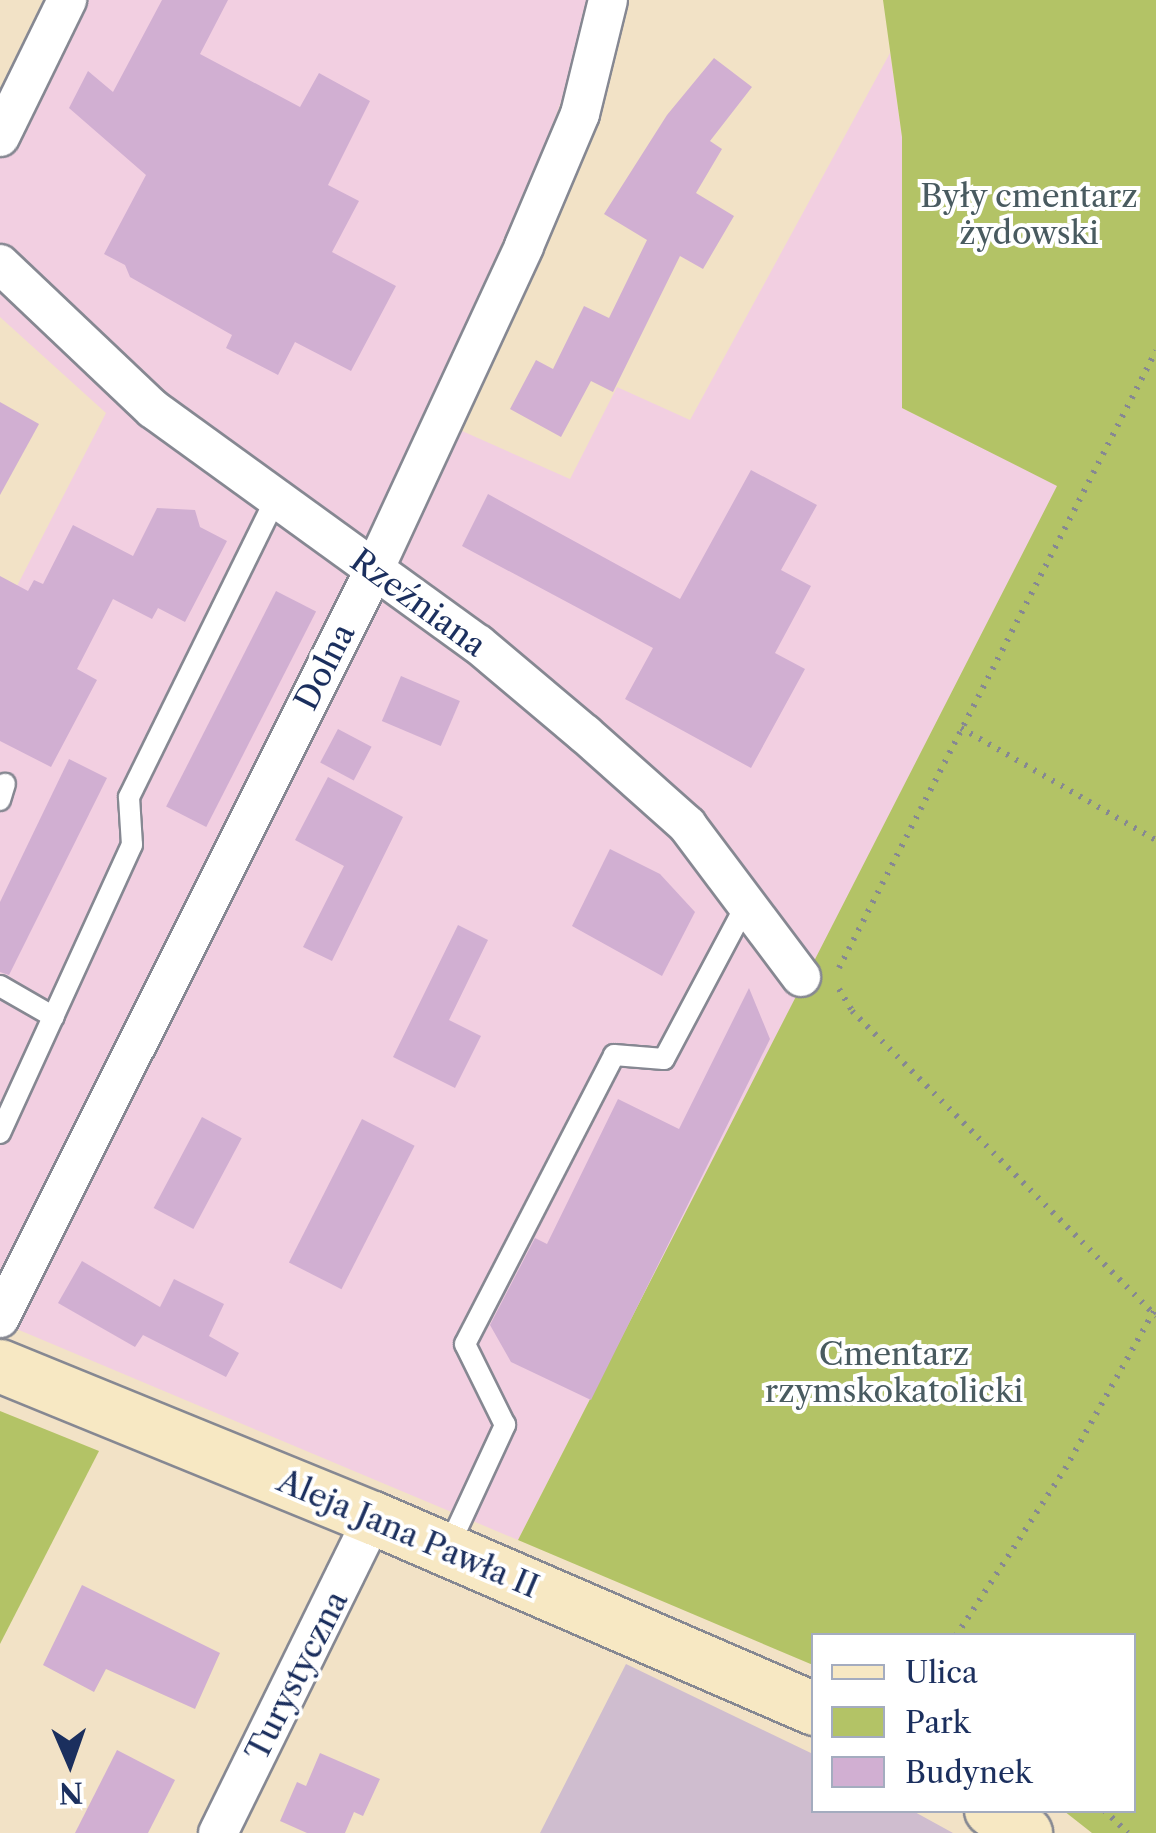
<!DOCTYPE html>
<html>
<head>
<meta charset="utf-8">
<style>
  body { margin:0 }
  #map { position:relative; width:1156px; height:1833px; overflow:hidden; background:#f2e2c6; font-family:"Libre Caslon Text",serif }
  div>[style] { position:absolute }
  .built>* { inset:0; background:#f2cfe1 }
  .industrial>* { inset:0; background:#cfbdcf }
  .green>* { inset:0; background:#b3c366 }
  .building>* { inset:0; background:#d1afd2; transform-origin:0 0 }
  .path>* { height:6px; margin-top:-3px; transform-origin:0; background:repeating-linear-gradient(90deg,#868892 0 2.5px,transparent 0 10.5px) }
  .roads { filter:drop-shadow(2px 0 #868892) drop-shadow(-2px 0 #868892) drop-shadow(0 2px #868892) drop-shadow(0 -2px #868892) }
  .lane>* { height:20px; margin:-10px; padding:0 10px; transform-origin:10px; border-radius:10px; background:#fff }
  .street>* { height:38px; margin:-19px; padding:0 19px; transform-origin:19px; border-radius:19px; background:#fff }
  .secondary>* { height:52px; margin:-26px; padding:0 26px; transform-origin:26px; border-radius:26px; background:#f7e8c3 }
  span { translate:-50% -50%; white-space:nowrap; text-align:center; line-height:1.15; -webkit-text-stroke:8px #fff; paint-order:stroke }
  .park-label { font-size:32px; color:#495b60 }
  .street-label { font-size:32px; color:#1b2f5e }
  .legend { position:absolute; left:811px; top:1633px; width:325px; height:180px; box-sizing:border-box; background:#fff; border:2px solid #a4acbf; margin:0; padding:12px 18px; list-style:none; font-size:30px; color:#1b2f5e }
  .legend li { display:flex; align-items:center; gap:20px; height:50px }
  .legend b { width:50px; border:2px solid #a4acbf }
  .north { position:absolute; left:20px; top:1713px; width:100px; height:100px; -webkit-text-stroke:8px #fff; paint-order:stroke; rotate:178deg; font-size:28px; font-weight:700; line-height:40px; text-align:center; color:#1b2f5e }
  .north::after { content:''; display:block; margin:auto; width:35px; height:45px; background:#1b2f5e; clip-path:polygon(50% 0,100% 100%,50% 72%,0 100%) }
</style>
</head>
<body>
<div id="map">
  <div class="built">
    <i style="clip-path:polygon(45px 0,591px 0,582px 44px,546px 143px,426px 415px,570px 479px,617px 387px,690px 420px,890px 53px,902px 137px,902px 408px,1058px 486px,518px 1540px,0 1322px,0 619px,106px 413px,0 317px,0 93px)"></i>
  </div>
  <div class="industrial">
    <i style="clip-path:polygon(626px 1664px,813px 1754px,814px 1810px,913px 1811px,953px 1833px,540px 1833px)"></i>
  </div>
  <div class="green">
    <i style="clip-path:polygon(883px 0,1156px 0,1156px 1833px,1092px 1833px,1064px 1811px,1134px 1810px,1134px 1636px,814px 1636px,813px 1665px,518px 1540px,1057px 486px,902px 408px,902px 137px)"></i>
    <i style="clip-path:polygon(0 1411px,99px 1451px,0 1644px)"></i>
  </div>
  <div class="building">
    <i style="clip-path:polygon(162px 0,228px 0,200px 54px,300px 107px,319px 73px,370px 101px,328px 185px,359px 201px,332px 252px,396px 286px,351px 371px,295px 342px,278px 375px,226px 348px,232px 335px,130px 277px,125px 265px,104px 254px,146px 175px,69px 108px,88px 71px,113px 92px)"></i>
    <i style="clip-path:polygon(714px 58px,752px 87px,710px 141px,722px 149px,696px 193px,734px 216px,703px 269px,680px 256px,613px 392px,591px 381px,561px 437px,510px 409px,536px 360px,553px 369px,584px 306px,609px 318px,647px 240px,604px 214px,667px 115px)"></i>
    <i style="clip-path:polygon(0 402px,39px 424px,0 495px)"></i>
    <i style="clip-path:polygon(751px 470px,817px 505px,781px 570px,811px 586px,775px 653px,805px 669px,751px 768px,625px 699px,653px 648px,462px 546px,488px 494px,680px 599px)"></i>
    <i style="clip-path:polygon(157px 508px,195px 510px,200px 527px,227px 541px,185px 622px,158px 608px,152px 619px,113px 599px,77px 669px,97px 680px,51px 767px,0 741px,0 576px,28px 591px,34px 580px,43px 584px,73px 525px,133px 556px)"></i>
    <i style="left:276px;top:591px;width:45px;height:242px;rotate:27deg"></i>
    <i style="left:401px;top:676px;width:64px;height:49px;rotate:23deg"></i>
    <i style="left:338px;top:729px;width:38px;height:38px;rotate:28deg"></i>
    <i style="clip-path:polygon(69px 759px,107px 778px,9px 975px,0 972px,0 902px)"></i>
    <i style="clip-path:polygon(328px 777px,403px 817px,332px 961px,303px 947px,344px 866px,295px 840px)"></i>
    <i style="clip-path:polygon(610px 849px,660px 874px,695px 912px,662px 976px,572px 926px)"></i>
    <i style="clip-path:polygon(458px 925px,488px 940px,449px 1020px,481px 1036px,455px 1088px,393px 1057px)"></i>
    <i style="clip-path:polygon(749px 988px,770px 1039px,591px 1400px,511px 1362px,490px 1325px,535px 1238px,547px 1244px,618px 1099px,679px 1129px)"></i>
    <i style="left:202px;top:1117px;width:45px;height:103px;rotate:28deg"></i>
    <i style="left:362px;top:1119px;width:59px;height:161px;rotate:27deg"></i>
    <i style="clip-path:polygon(82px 1261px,160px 1307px,174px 1279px,224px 1304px,209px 1336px,239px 1353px,226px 1377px,143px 1335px,135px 1347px,58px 1303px)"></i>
    <i style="clip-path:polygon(82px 1585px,220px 1653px,195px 1709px,106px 1669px,94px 1692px,43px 1665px)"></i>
    <i style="clip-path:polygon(117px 1750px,175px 1780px,148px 1833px,75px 1833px)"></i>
    <i style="clip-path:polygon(320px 1753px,380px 1779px,363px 1816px,354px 1812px,345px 1833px,307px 1833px,280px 1821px,297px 1782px,306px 1786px)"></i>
  </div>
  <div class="path">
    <i style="left:961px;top:728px;width:225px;rotate:29.9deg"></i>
    <i style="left:839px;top:968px;width:694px;rotate:-62.81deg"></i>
    <i style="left:839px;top:989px;width:26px;rotate:59deg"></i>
    <i style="left:852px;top:1011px;width:431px;rotate:45.1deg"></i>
    <i style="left:956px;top:1636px;width:199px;rotate:-56.9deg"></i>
    <i style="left:1065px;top:1469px;width:184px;rotate:-60.6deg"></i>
    <i style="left:1104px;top:1810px;width:33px;rotate:44deg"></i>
  </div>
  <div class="roads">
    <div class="lane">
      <i style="left:0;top:800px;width:17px;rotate:-73deg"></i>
      <i style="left:0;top:986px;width:62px;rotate:29.9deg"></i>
      <i style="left:0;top:1133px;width:317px;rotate:-65.4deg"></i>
      <i style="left:132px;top:845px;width:48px;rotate:-93.6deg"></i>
      <i style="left:129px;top:797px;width:331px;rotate:-63.8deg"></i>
      <i style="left:448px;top:1548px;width:136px;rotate:-65.1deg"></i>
      <i style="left:505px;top:1425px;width:90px;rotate:-116.3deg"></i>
      <i style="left:465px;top:1344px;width:325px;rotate:-62.7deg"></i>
      <i style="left:614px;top:1055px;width:50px;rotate:4.6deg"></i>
      <i style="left:664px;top:1059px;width:174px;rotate:-62deg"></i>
    </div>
    <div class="street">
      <i style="left:0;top:137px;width:153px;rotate:-63.9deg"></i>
      <i style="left:0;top:264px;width:211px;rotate:43.5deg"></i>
      <i style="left:153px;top:409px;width:401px;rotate:35.9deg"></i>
      <i style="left:478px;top:644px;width:140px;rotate:40.1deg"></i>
      <i style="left:585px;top:734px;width:137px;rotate:41.7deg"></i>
      <i style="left:687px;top:825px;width:190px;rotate:53.1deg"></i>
      <i style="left:0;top:1318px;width:834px;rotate:-63.43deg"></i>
      <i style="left:373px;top:572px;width:359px;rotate:-65.1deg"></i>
      <i style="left:524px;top:246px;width:143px;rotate:-67deg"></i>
      <i style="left:580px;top:114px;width:117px;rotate:-76.2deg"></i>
      <i style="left:218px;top:1833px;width:351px;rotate:-63.8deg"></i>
    </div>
    <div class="secondary">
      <i style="left:0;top:1366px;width:403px;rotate:22.2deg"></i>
      <i style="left:373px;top:1518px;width:481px;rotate:23.4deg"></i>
      <i style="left:991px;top:1810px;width:42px;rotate:33.3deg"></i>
    </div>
  </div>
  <div class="park-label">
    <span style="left:1029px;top:215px">Były cmentarz<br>żydowski</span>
    <span style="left:894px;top:1373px">Cmentarz<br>rzymskokatolicki</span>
  </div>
  <div class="street-label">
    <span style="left:418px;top:603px;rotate:36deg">Rzeźniana</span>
    <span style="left:325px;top:667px;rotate:-63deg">Dolna</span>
    <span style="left:408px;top:1534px;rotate:23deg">Aleja Jana Pawła II</span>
    <span style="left:297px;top:1676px;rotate:-63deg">Turystyczna</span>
  </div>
  <ul class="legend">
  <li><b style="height:12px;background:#f7e8c3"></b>Ulica</li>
  <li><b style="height:28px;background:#b3c366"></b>Park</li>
  <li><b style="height:28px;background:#d1afd2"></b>Budynek</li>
  </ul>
  <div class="north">N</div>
</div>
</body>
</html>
